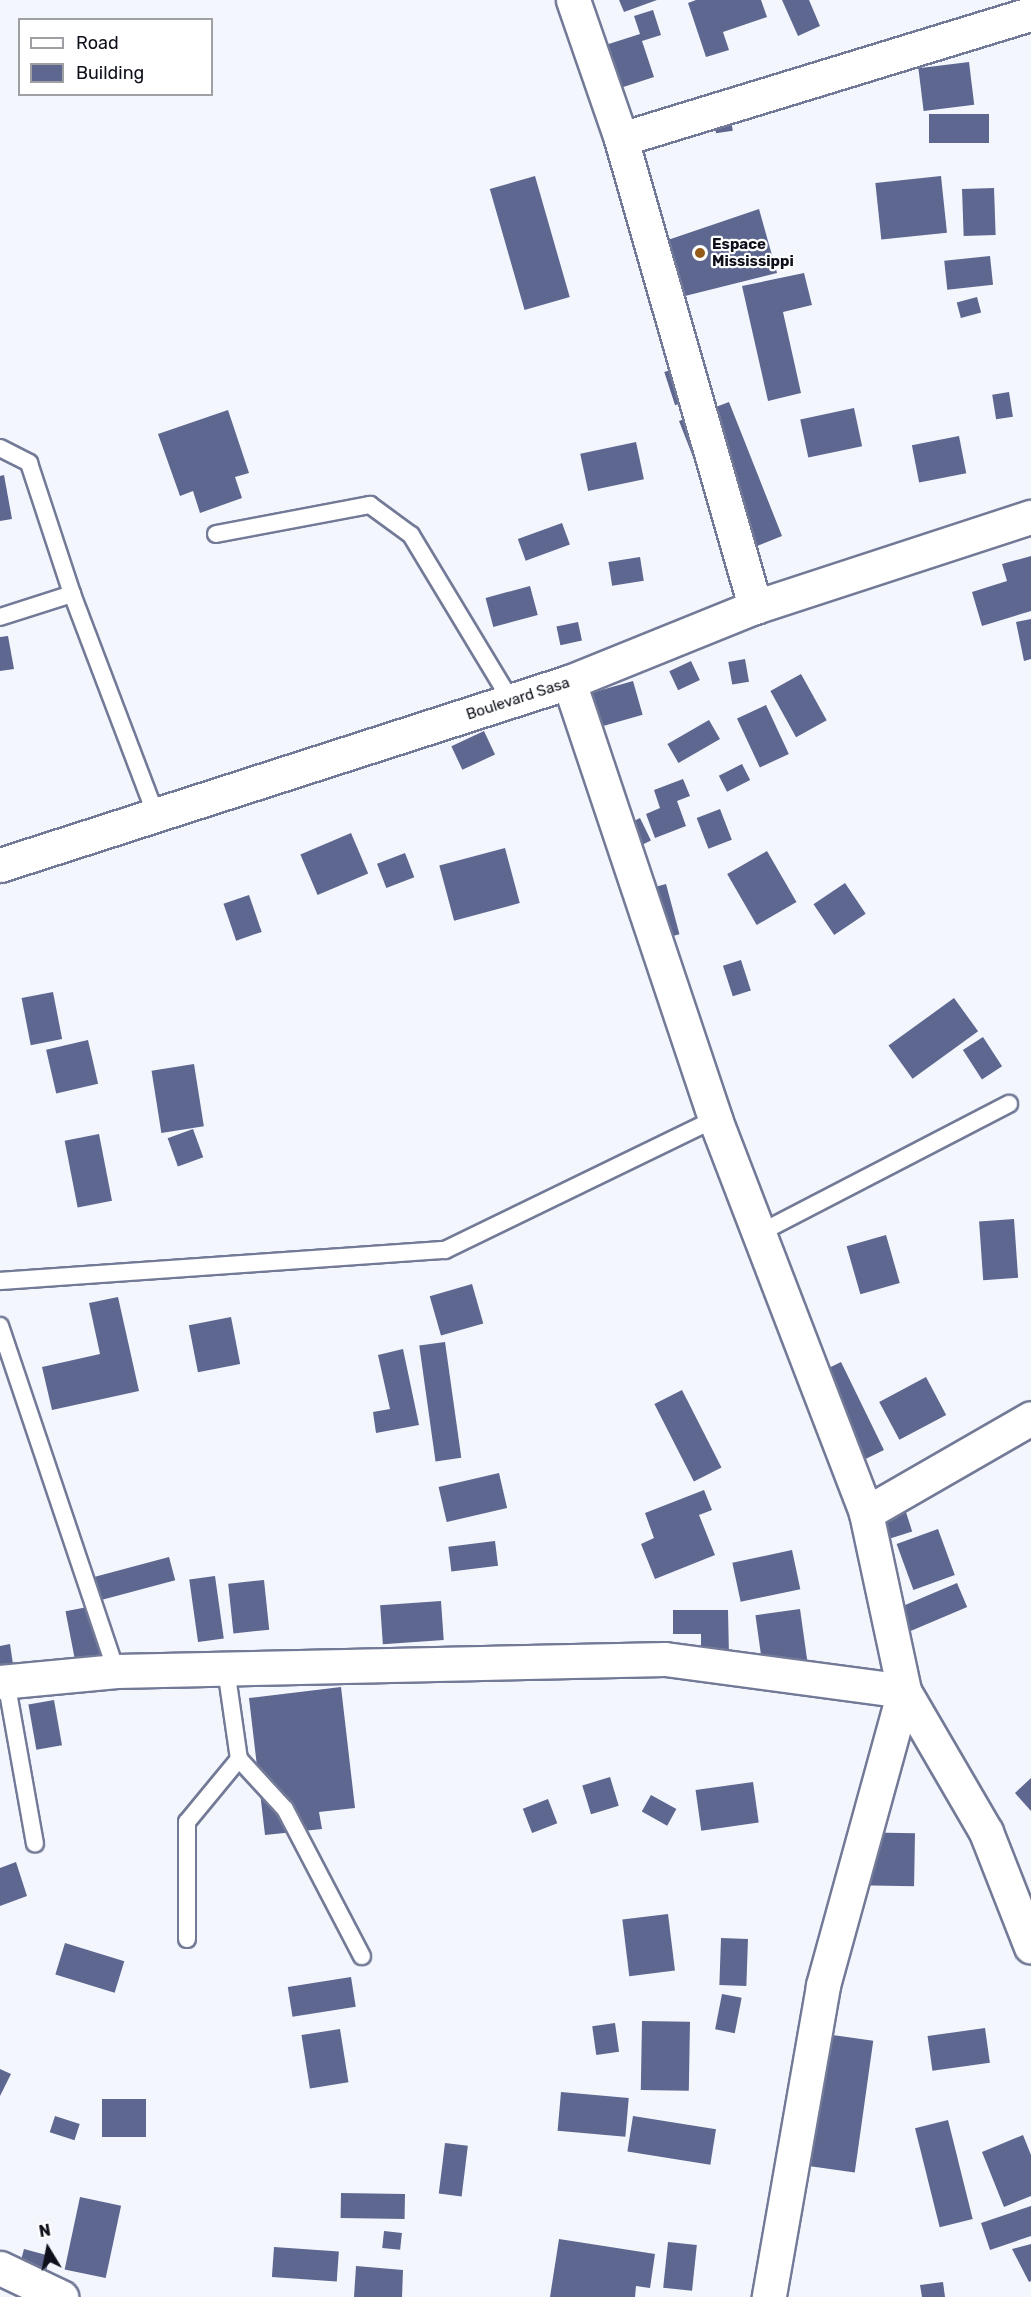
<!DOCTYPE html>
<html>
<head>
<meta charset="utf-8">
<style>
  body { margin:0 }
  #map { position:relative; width:1031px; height:2297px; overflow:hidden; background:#f4f6fd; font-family:Rubik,sans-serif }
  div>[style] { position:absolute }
  .building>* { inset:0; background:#5d678f; transform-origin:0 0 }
  .roads { filter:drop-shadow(2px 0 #737a97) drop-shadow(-2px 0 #737a97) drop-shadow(0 2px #737a97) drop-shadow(0 -2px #737a97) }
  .service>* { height:16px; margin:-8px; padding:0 8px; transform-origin:8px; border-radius:8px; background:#fff }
  .minor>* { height:33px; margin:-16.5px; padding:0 16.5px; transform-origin:16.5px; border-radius:16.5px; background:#fff }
  .tertiary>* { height:33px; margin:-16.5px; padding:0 16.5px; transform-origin:16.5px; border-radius:16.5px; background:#fff }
  .dots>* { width:16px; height:16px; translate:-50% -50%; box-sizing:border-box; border:3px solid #fff; border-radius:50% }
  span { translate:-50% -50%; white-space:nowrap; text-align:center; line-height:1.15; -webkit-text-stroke:4.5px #fff; paint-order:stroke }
  .poi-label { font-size:15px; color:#0e111b; font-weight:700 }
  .left { translate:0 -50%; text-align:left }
  .street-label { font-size:15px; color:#0e111b }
  .legend { position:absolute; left:18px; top:18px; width:195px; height:78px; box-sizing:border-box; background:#fff; border:2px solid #9fa0a4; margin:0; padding:8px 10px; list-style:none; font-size:18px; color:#0e111b }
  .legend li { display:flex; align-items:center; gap:12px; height:30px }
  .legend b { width:30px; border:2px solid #9fa0a4 }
  .north { position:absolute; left:18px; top:2219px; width:60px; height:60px; -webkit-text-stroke:4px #fff; paint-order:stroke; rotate:350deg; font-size:16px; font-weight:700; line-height:24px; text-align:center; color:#0e111b }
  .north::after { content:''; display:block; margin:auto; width:21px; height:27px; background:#0e111b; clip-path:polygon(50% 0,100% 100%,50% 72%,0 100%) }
</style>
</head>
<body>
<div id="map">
  <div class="building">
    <i style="clip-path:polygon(619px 0,657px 0,624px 12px)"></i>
    <i style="clip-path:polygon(696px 0,761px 0,767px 17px,723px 32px,729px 50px,706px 57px,688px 3px)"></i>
    <i style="clip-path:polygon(782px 0,809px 0,820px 26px,798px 36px)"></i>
    <i style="clip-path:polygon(653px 10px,661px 35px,642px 41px,654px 77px,608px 92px,593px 49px,640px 34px,634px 16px)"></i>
    <i style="left:969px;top:62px;width:43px;height:51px;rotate:83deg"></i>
    <i style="left:729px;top:107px;width:24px;height:17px;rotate:81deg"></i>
    <i style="left:929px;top:114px;width:60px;height:29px"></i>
    <i style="left:535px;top:176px;width:126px;height:47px;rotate:74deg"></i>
    <i style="left:941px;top:176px;width:57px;height:66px;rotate:84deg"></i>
    <i style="left:994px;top:188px;width:47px;height:32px;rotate:88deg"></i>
    <i style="clip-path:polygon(759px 209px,777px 273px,673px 299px,656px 244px)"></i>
    <i style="left:990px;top:256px;width:29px;height:46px;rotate:84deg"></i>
    <i style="clip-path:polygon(804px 273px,812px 305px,783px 312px,801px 393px,768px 401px,742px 286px)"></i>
    <i style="left:977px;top:297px;width:16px;height:21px;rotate:75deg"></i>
    <i style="left:689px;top:364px;width:35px;height:26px;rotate:72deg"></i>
    <i style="left:1009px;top:392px;width:25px;height:17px;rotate:81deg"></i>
    <i style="clip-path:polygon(729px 402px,782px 536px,757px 546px,746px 519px,721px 529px,679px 421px)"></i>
    <i style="left:854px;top:408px;width:39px;height:55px;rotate:78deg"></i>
    <i style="clip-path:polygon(228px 410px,249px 473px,235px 477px,242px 498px,200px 513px,193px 491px,180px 496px,158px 434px)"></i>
    <i style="left:959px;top:436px;width:38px;height:48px;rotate:79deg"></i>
    <i style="left:636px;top:442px;width:38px;height:57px;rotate:78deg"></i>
    <i style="clip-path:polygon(4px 475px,12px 519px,0 521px,0 476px)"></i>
    <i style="left:562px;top:523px;width:23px;height:47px;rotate:70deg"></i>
    <i style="clip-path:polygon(1031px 556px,1031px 611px,982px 626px,972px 592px,1007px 581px,1002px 564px)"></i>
    <i style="left:640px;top:557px;width:24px;height:32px;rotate:81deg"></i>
    <i style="left:530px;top:586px;width:30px;height:46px;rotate:75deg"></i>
    <i style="clip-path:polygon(1031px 619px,1031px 659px,1024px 661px,1016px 622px)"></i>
    <i style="left:578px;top:622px;width:19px;height:22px;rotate:78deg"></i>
    <i style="clip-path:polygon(8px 636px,14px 669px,0 671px,0 637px)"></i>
    <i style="left:745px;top:659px;width:23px;height:17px;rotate:80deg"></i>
    <i style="left:691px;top:661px;width:21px;height:24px;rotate:65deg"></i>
    <i style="left:801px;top:674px;width:53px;height:35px;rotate:61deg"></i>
    <i style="left:633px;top:681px;width:35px;height:52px;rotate:74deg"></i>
    <i style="left:766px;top:705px;width:54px;height:32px;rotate:65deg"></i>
    <i style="left:709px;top:720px;width:22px;height:48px;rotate:60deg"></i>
    <i style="left:484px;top:731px;width:26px;height:36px;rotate:65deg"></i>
    <i style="left:742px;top:764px;width:18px;height:26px;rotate:63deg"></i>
    <i style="clip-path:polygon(683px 779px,690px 796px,677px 801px,686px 826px,655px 838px,646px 814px,660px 808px,654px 790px)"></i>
    <i style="left:720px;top:809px;width:33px;height:25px;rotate:69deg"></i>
    <i style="left:640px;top:818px;width:25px;height:26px;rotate:64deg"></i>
    <i style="left:351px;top:833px;width:44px;height:55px;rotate:67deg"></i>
    <i style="left:505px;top:848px;width:57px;height:68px;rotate:75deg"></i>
    <i style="left:767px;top:851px;width:59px;height:46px;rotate:60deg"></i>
    <i style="left:405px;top:853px;width:26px;height:30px;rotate:69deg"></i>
    <i style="left:845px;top:883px;width:37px;height:38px;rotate:56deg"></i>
    <i style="left:666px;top:884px;width:52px;height:43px;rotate:75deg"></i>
    <i style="left:249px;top:895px;width:39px;height:27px;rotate:71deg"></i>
    <i style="left:741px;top:960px;width:32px;height:19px;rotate:72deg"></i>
    <i style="left:53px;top:992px;width:48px;height:32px;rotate:79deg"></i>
    <i style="left:954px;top:998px;width:41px;height:81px;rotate:54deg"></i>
    <i style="left:983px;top:1037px;width:35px;height:24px;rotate:57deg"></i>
    <i style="left:88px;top:1040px;width:45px;height:43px;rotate:77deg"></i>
    <i style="left:194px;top:1064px;width:63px;height:43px;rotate:81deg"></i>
    <i style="left:193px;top:1129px;width:30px;height:27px;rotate:70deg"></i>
    <i style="left:99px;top:1134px;width:68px;height:35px;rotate:79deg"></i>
    <i style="left:1014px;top:1219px;width:59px;height:35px;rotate:86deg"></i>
    <i style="left:886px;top:1235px;width:50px;height:41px;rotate:74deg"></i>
    <i style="left:472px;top:1284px;width:41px;height:44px;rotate:74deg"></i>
    <i style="clip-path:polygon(118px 1297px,139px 1391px,52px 1410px,42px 1367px,100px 1354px,89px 1303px)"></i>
    <i style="left:231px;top:1317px;width:48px;height:43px;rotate:79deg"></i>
    <i style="left:445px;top:1342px;width:117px;height:26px;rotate:82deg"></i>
    <i style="clip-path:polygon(403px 1349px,419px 1425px,376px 1433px,373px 1412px,390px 1409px,378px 1355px)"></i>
    <i style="left:841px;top:1362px;width:98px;height:37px;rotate:64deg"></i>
    <i style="left:926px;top:1377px;width:43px;height:53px;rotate:62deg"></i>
    <i style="left:682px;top:1390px;width:87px;height:31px;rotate:63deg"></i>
    <i style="left:499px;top:1473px;width:36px;height:62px;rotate:77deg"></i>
    <i style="clip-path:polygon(704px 1490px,712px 1510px,699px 1515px,715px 1555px,655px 1579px,641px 1544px,654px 1538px,645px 1513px)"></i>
    <i style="left:902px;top:1500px;width:33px;height:29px;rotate:72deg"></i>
    <i style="left:938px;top:1529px;width:49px;height:44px;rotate:70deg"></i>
    <i style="left:495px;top:1541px;width:25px;height:47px;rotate:83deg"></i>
    <i style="left:792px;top:1550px;width:40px;height:61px;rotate:78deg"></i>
    <i style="left:169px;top:1557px;width:24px;height:93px;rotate:75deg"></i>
    <i style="left:215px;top:1576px;width:63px;height:26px;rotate:82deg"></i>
    <i style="left:264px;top:1580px;width:50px;height:36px;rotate:84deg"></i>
    <i style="left:957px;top:1583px;width:26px;height:71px;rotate:67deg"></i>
    <i style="left:441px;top:1601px;width:39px;height:61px;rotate:86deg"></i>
    <i style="left:93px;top:1606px;width:54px;height:28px;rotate:79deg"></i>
    <i style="left:800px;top:1609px;width:52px;height:45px;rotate:82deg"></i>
    <i style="clip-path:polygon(673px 1610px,728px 1610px,729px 1656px,701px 1657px,701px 1634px,673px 1634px)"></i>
    <i style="clip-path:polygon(10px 1644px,14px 1671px,0 1674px,0 1646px)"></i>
    <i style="clip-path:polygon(341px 1687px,355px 1808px,319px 1812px,322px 1829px,265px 1835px,249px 1698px)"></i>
    <i style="left:54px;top:1700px;width:46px;height:26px;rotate:80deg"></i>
    <i style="left:610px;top:1777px;width:30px;height:29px;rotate:73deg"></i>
    <i style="clip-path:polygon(1031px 1778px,1031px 1811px,1015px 1793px)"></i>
    <i style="left:753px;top:1782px;width:41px;height:58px;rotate:82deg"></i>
    <i style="left:651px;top:1795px;width:29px;height:19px;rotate:29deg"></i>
    <i style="left:548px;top:1799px;width:26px;height:27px;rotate:69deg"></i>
    <i style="left:846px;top:1832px;width:69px;height:53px;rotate:1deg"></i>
    <i style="clip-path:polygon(16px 1862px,27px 1896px,0 1906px,0 1868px)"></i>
    <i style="left:668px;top:1914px;width:57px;height:46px;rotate:83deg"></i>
    <i style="left:721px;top:1938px;width:27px;height:47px;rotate:2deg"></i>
    <i style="left:65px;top:1943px;width:62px;height:33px;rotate:17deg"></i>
    <i style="left:351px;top:1977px;width:30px;height:64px;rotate:81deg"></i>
    <i style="left:722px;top:1994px;width:20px;height:36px;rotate:11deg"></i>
    <i style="left:642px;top:2021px;width:48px;height:69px;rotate:1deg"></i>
    <i style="left:615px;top:2023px;width:29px;height:23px;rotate:82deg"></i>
    <i style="left:985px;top:2028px;width:35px;height:58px;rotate:82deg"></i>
    <i style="left:340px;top:2029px;width:54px;height:39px;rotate:81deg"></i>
    <i style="left:797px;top:2030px;width:77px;height:133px;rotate:8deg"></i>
    <i style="clip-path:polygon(0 2069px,11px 2074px,0 2096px)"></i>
    <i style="left:561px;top:2092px;width:68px;height:39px;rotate:5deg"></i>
    <i style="left:146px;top:2099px;width:38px;height:44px;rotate:90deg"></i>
    <i style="left:55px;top:2116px;width:26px;height:17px;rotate:18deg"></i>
    <i style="left:633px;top:2116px;width:84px;height:36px;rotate:9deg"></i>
    <i style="left:948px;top:2120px;width:102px;height:34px;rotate:76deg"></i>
    <i style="clip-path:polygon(1023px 2135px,1031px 2155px,1031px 2196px,1004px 2207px,982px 2152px)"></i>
    <i style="left:445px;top:2143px;width:23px;height:51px;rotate:7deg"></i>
    <i style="left:341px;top:2193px;width:64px;height:25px;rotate:1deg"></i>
    <i style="left:80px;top:2197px;width:42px;height:74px;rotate:12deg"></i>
    <i style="clip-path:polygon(1031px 2206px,1031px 2236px,990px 2250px,981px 2223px)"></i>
    <i style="left:384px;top:2231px;width:18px;height:17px;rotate:6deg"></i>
    <i style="clip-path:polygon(559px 2239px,655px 2254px,650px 2288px,636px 2286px,635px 2297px,550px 2297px)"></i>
    <i style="left:668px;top:2242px;width:29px;height:46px;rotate:6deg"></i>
    <i style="clip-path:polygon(1031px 2244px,1031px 2281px,1029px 2282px,1012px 2249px)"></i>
    <i style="left:274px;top:2247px;width:65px;height:30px;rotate:4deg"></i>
    <i style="left:24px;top:2249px;width:27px;height:23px;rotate:15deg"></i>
    <i style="clip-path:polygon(356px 2266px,403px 2270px,402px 2297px,354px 2297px)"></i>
    <i style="clip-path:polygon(943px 2282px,945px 2297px,922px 2297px,920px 2285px)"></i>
  </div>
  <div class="roads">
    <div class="service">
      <i style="left:0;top:448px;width:33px;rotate:27deg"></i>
      <i style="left:29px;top:463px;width:138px;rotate:71.8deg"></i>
      <i style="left:216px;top:534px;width:157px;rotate:-10.7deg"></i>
      <i style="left:370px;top:505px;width:51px;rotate:36.2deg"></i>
      <i style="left:411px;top:535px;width:194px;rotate:58.9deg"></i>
      <i style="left:0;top:617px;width:76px;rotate:-17.7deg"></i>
      <i style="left:72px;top:594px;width:240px;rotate:69.2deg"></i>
      <i style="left:756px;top:1235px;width:285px;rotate:-27.4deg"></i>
      <i style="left:0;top:1281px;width:446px;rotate:-4deg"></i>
      <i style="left:445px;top:1250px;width:300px;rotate:-25.9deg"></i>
      <i style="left:0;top:1326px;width:364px;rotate:71.4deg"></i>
      <i style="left:226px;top:1669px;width:91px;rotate:81.8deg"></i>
      <i style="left:239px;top:1759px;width:68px;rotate:47.4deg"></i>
      <i style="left:285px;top:1809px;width:166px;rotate:62.4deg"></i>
      <i style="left:6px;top:1681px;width:165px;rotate:79.9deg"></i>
      <i style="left:187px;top:1939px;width:117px;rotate:-90deg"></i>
      <i style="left:187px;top:1822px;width:82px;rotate:-50.5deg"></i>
    </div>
    <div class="minor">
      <i style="left:573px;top:0;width:147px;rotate:70.9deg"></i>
      <i style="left:621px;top:139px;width:487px;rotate:74deg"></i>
      <i style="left:621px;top:139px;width:429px;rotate:-17deg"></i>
      <i style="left:569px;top:682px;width:461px;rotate:71.5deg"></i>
      <i style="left:715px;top:1119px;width:422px;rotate:69deg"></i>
      <i style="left:866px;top:1513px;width:182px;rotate:77.9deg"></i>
      <i style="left:904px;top:1691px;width:306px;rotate:105.4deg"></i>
      <i style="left:823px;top:1986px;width:316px;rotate:99.9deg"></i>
      <i style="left:866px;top:1513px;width:190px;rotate:-29.9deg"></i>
      <i style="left:0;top:1682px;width:117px;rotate:-5.4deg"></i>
      <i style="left:116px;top:1671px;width:549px;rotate:-1.25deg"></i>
      <i style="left:665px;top:1659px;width:241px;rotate:7.6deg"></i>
      <i style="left:904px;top:1691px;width:163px;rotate:59.8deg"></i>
      <i style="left:986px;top:1832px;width:123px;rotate:68.6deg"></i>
      <i style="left:0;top:2268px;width:68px;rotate:25.4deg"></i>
    </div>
    <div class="tertiary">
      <i style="left:0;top:865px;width:598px;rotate:-17.83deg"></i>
      <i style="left:569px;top:682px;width:201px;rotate:-22deg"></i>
      <i style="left:755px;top:607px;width:290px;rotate:-18.1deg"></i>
    </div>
  </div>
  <div class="dots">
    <i style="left:700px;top:253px;background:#945a17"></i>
  </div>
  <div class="poi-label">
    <span class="left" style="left:712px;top:253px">Espace<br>Mississippi</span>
  </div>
  <div class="street-label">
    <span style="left:518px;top:699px;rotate:-18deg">Boulevard Sasa</span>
  </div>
  <ul class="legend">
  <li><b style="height:8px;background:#fff"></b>Road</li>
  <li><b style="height:16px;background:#5d678f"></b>Building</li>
  </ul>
  <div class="north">N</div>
</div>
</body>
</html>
